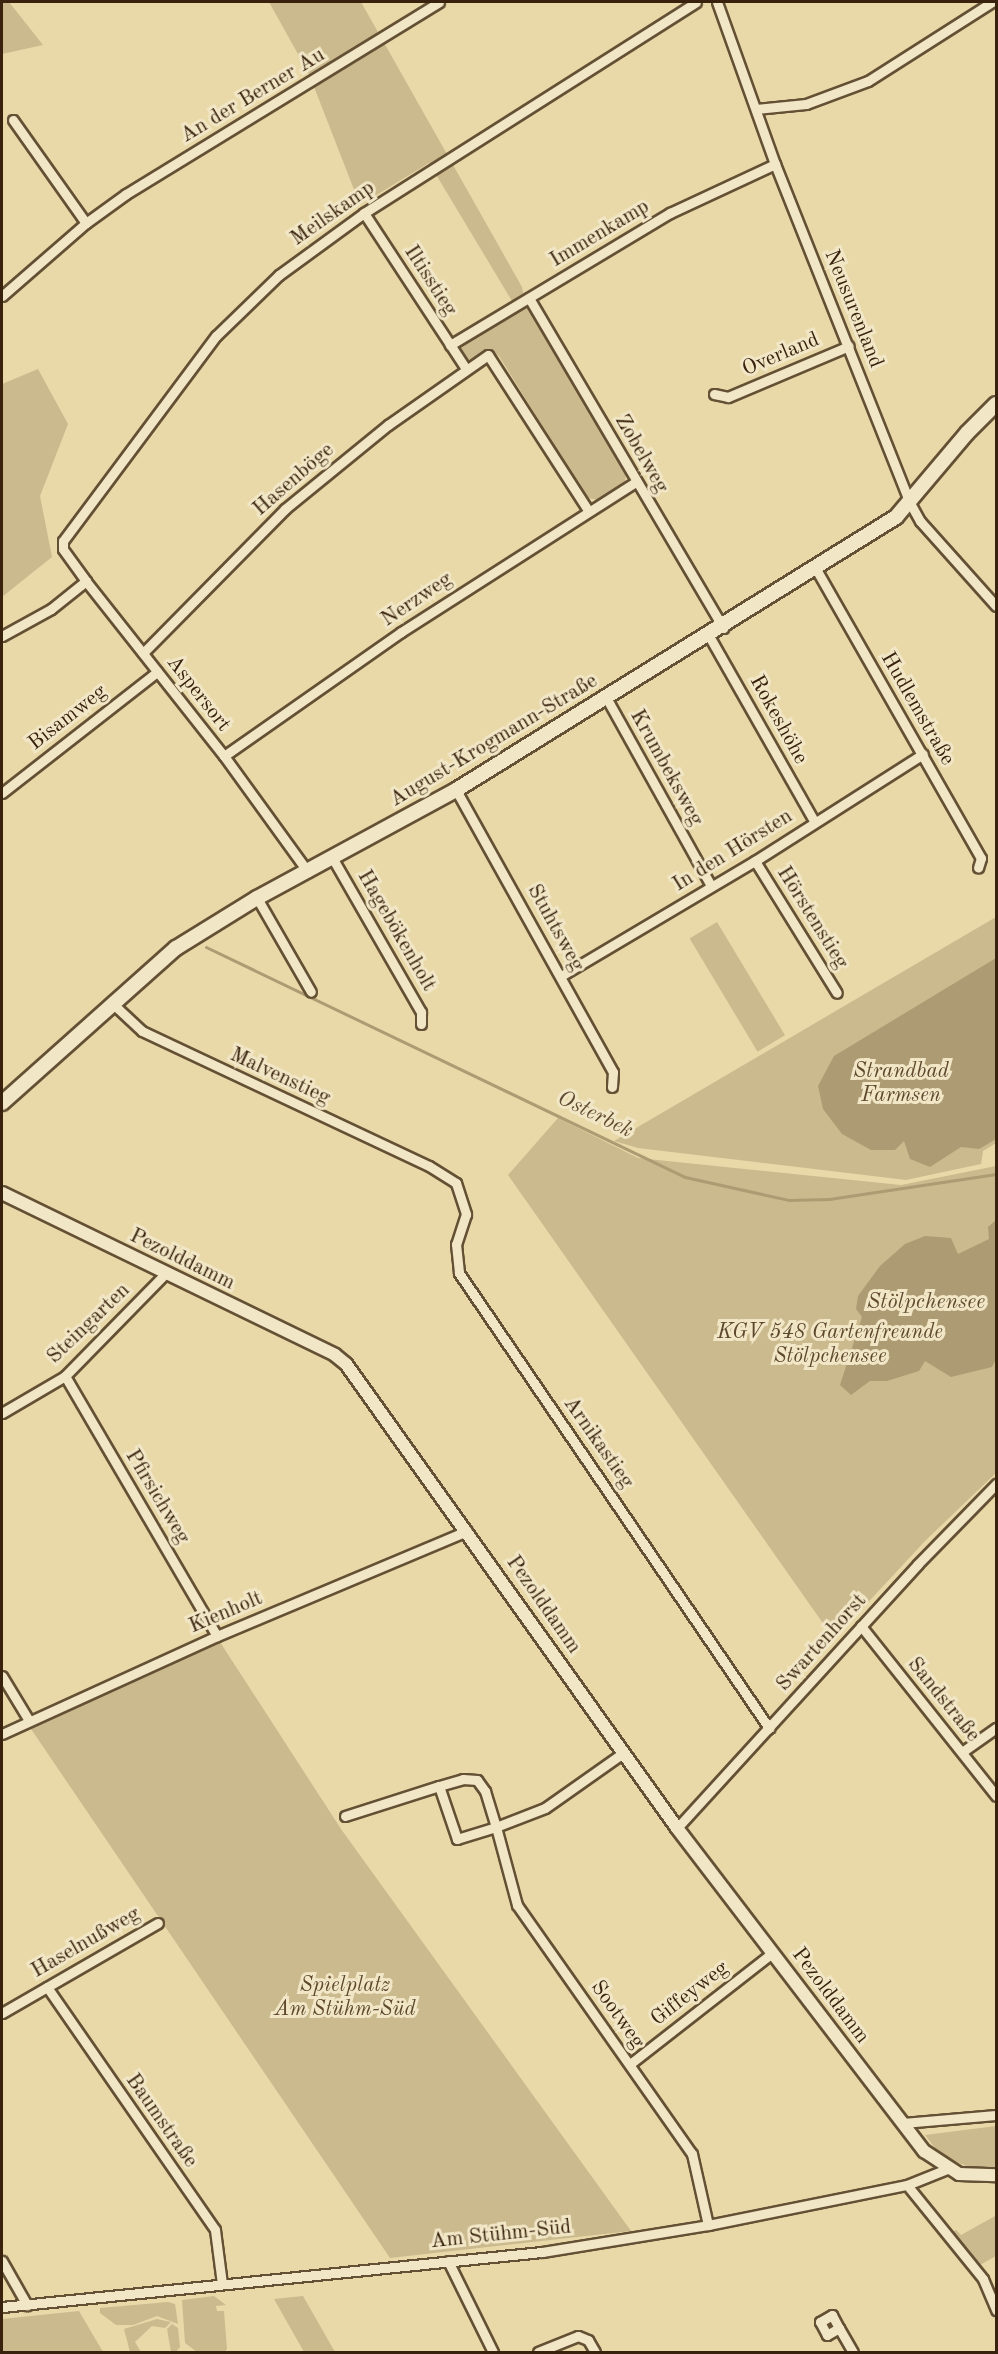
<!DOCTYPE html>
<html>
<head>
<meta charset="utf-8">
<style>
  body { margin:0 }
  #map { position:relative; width:998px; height:2354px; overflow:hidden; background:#e9d9a8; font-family:"Old Standard TT",serif }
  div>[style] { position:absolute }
  .green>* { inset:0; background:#cbba8e; transform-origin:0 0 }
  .water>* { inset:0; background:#ad9b73 }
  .stream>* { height:3px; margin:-1.5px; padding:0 1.5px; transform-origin:1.5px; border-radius:1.5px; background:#ad9b73 }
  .roads { filter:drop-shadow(2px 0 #645034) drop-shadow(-2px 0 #645034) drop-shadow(0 2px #645034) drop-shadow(0 -2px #645034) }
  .minor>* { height:9px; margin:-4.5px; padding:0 4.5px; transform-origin:4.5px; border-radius:4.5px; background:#f1e6c6 }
  .tertiary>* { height:12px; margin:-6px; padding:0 6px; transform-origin:6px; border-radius:6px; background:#f1e6c6 }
  .secondary>* { height:14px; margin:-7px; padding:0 7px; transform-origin:7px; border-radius:7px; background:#f1e6c6 }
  span { translate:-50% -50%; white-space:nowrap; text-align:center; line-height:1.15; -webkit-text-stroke:6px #f1e6c6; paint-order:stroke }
  .street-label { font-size:21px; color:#38220d }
  .park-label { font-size:21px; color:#5d482d; font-style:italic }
  .water-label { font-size:22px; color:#614c31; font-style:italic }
  .frame { position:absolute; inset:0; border:3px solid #38220d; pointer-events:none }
</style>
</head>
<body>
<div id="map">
  <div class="green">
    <i style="clip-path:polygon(2px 2px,9px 2px,43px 45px,2px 54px)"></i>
    <i style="clip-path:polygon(269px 2px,361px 2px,522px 287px,525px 303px,627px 472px,624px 485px,599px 500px,587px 498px,499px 356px,490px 350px,466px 361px,456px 345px,515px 306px,429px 163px,360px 205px,309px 74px)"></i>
    <i style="clip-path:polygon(38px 369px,68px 424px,40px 496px,52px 557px,2px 597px,2px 384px)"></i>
    <i style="clip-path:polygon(996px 917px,996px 1143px,983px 1151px,981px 1164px,906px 1180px,638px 1148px,614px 1141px)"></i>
    <i style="left:717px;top:922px;width:132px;height:32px;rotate:59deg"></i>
    <i style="clip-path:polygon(558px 1118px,638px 1158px,901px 1185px,996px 1166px,996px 1473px,925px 1541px,834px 1639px,508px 1175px)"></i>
    <i style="clip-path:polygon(220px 1642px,341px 1829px,631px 2231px,390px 2258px,29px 1726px)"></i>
    <i style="clip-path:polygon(996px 2126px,996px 2171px,971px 2168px,952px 2160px,938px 2152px,925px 2135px)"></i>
    <i style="clip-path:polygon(995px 2216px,996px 2256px,980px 2265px,952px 2232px,956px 2230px,961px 2235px)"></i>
    <i style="clip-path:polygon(214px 2296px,226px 2305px,216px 2306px,217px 2311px,224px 2311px,227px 2349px,225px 2352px,197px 2352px,185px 2343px,182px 2300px)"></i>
    <i style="clip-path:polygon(303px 2296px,335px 2352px,304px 2352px,274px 2299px)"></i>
    <i style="clip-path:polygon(168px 2302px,175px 2304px,178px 2324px,157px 2316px,133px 2325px,116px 2325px,100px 2313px,100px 2308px)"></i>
    <i style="clip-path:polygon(79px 2311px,103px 2352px,2px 2352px,2px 2319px)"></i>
    <i style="clip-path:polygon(157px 2319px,171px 2322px,165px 2328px,152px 2326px,135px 2342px,141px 2352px,130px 2352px,124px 2329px)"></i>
    <i style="clip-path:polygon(172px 2324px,178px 2328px,180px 2347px,176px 2352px,171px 2352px,167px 2329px)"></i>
  </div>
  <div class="water">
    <i style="clip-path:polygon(996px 958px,996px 1139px,979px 1149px,961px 1147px,930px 1167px,910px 1159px,904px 1141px,895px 1150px,871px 1150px,842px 1134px,823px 1109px,818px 1086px,834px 1056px)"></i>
    <i style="clip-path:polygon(996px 1220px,996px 1359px,992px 1367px,951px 1377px,925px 1361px,919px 1371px,887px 1381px,870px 1381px,851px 1395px,840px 1385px,862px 1317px,856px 1309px,858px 1296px,880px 1266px,905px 1244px,925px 1236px,951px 1238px,958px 1254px,989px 1239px,988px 1227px)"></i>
  </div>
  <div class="stream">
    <i style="left:206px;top:947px;width:531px;rotate:25.65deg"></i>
    <i style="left:685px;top:1177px;width:107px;rotate:12.5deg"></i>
    <i style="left:789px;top:1200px;width:40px;rotate:-1.4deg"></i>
    <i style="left:829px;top:1199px;width:169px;rotate:-8.5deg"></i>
  </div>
  <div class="roads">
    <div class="minor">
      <i style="left:717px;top:2px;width:172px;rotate:70.3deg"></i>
      <i style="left:775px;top:164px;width:365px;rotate:68.3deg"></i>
      <i style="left:910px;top:503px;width:21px;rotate:61deg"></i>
      <i style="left:920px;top:521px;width:114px;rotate:48.2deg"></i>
      <i style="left:756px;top:109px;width:50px;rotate:-5.7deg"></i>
      <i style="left:806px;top:104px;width:66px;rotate:-20.4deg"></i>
      <i style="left:868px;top:81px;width:147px;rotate:-32.5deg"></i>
      <i style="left:13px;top:120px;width:126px;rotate:54.7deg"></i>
      <i style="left:364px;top:213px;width:186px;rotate:56.8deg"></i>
      <i style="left:2px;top:296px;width:111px;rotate:-41deg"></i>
      <i style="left:86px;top:223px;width:49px;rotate:-35.9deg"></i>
      <i style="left:126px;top:194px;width:367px;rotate:-31.5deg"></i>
      <i style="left:529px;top:298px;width:383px;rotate:59.5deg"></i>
      <i style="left:450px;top:345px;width:257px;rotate:-31deg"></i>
      <i style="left:670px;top:213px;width:116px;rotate:-25deg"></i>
      <i style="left:714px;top:394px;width:14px;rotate:12deg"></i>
      <i style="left:728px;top:397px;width:131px;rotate:-22.9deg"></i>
      <i style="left:816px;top:569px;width:333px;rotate:60.3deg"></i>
      <i style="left:981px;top:858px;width:10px;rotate:107deg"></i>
      <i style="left:2px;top:636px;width:56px;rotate:-28.9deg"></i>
      <i style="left:51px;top:609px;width:45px;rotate:-38.7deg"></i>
      <i style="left:709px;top:636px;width:213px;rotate:60.4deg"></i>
      <i style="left:143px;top:653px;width:202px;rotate:-45.4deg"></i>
      <i style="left:285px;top:509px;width:133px;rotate:-39.2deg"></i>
      <i style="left:388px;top:425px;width:122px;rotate:-35deg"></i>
      <i style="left:488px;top:355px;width:184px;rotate:57.2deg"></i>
      <i style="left:607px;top:699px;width:214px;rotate:60.9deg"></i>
      <i style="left:224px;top:756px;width:216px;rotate:-35deg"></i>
      <i style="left:401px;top:632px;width:279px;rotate:-32.6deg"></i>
      <i style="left:456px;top:790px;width:323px;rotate:60.9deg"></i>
      <i style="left:613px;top:1072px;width:15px;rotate:94deg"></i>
      <i style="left:2px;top:793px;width:197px;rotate:-38deg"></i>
      <i style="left:333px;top:859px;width:177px;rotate:60.1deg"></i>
      <i style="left:421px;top:1012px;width:12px;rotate:90deg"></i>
      <i style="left:755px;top:861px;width:155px;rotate:58.2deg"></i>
      <i style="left:308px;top:872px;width:143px;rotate:-125.9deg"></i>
      <i style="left:224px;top:756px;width:223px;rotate:-128.3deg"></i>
      <i style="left:86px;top:581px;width:39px;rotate:-126deg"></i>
      <i style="left:63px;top:549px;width:8px;rotate:-90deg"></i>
      <i style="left:63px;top:541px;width:256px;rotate:-53.3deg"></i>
      <i style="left:216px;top:336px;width:88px;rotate:-44.1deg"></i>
      <i style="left:279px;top:275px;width:105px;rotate:-36.1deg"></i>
      <i style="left:364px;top:213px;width:393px;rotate:-32.4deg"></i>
      <i style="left:257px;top:898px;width:108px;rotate:60.1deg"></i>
      <i style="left:561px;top:976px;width:226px;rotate:-30.7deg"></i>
      <i style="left:755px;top:861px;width:199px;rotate:-32.5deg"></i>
      <i style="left:111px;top:1002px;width:42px;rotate:43.1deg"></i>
      <i style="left:142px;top:1031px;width:317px;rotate:25.2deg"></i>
      <i style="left:429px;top:1166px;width:32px;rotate:32deg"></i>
      <i style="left:456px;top:1183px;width:33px;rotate:72deg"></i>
      <i style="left:466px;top:1214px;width:32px;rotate:108deg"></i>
      <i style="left:456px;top:1244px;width:29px;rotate:84deg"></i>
      <i style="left:459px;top:1273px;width:551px;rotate:55.73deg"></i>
      <i style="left:65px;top:1376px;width:301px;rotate:59.7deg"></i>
      <i style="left:2px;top:1413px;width:73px;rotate:-30.4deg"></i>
      <i style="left:65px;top:1376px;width:143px;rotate:-45.6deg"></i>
      <i style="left:861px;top:1626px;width:217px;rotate:51.5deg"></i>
      <i style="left:2px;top:1676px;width:50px;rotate:58.8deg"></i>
      <i style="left:2px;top:1734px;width:236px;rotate:-24.5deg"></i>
      <i style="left:217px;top:1636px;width:271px;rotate:-22.8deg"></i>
      <i style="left:962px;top:1752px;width:42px;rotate:-35.2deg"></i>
      <i style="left:623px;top:1753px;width:95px;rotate:144.8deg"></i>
      <i style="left:545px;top:1808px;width:53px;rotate:158.8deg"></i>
      <i style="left:496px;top:1827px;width:41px;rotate:162.9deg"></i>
      <i style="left:457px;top:1839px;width:56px;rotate:-108.8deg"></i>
      <i style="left:439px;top:1786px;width:25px;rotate:-16deg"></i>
      <i style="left:463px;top:1779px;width:14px;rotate:4deg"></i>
      <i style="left:477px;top:1780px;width:14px;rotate:54deg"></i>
      <i style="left:485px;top:1791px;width:38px;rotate:73deg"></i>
      <i style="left:496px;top:1827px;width:81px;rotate:74.9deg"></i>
      <i style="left:517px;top:1905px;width:304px;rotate:54.9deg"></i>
      <i style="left:692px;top:2154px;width:73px;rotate:77.3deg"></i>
      <i style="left:345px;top:1816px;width:99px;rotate:-17.7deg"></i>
      <i style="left:677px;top:1828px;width:357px;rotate:-47.6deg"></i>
      <i style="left:918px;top:1564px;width:112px;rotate:-45.7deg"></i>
      <i style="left:47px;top:1987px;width:295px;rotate:55.3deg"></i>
      <i style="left:215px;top:2230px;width:54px;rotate:82.6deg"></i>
      <i style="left:2px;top:2013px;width:180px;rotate:-30deg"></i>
      <i style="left:630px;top:2064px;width:180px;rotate:-38deg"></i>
      <i style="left:903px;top:2123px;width:93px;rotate:-4.9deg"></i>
      <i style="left:907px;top:2185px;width:121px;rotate:51deg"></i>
      <i style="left:983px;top:2279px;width:34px;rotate:67deg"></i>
      <i style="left:2px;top:2261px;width:51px;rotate:60.4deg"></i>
      <i style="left:448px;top:2261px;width:102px;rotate:63.7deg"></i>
      <i style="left:2px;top:2307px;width:543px;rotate:-5.82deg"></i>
      <i style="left:542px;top:2252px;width:168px;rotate:-9.2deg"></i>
      <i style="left:708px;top:2225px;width:203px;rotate:-11.4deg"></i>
      <i style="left:907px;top:2185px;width:43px;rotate:-21.8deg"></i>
      <i style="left:839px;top:2328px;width:14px;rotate:150deg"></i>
      <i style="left:827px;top:2335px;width:15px;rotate:-118deg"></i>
      <i style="left:820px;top:2322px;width:14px;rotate:-30deg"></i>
      <i style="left:832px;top:2315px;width:15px;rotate:62deg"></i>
      <i style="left:839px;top:2328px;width:28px;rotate:60deg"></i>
      <i style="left:538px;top:2352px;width:43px;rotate:-21.8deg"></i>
      <i style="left:578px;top:2336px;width:11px;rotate:22deg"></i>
      <i style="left:588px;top:2340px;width:14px;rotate:60deg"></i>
    </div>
    <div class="tertiary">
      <i style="left:2px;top:1193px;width:370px;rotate:25.9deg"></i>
      <i style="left:335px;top:1355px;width:14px;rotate:39deg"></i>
      <i style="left:346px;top:1364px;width:570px;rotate:54.5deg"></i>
      <i style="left:677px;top:1828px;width:407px;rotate:52.6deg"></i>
      <i style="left:924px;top:2151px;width:42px;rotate:33.3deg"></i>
      <i style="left:959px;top:2174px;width:37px;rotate:2deg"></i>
    </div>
    <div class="secondary">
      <i style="left:2px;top:1103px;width:233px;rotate:-41.7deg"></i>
      <i style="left:176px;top:948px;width:95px;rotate:-31.7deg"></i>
      <i style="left:257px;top:898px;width:226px;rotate:-28.5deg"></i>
      <i style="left:456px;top:790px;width:518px;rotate:-31.82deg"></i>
      <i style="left:896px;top:517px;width:110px;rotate:-49.8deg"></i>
      <i style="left:967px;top:433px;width:41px;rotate:-45deg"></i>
    </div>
  </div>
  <div class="street-label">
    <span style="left:253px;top:96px;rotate:-31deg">An der Berner Au</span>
    <span style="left:333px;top:214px;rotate:-35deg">Meilskamp</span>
    <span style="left:600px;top:234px;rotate:-31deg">Immenkamp</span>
    <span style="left:430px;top:281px;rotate:57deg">Iltisstieg</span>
    <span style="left:853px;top:309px;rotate:68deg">Neusurenland</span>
    <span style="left:781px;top:355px;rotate:-23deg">Overland</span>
    <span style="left:641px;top:454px;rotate:60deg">Zobelweg</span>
    <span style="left:294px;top:480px;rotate:-41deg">Hasenböge</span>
    <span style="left:417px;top:600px;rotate:-34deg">Nerzweg</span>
    <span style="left:198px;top:694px;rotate:52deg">Aspersort</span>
    <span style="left:917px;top:709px;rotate:60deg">Hudlemstraße</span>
    <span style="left:68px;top:718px;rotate:-38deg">Bisamweg</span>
    <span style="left:778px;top:720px;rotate:61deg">Rokeshöhe</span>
    <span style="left:494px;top:741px;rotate:-31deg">August-Krogmann-Straße</span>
    <span style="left:666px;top:768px;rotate:61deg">Krumbeksweg</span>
    <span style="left:733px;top:851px;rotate:-32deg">In den Hörsten</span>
    <span style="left:812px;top:918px;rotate:58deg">Hörstenstieg</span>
    <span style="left:555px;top:928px;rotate:61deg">Stuhtsweg</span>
    <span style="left:396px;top:931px;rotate:60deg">Hagebökenholt</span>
    <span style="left:280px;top:1077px;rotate:25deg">Malvenstieg</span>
    <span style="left:182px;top:1260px;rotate:26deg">Pezolddamm</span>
    <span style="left:89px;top:1324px;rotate:-44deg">Steingarten</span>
    <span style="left:598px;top:1443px;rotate:55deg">Arnikastieg</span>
    <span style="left:157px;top:1497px;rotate:59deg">Pfirsichweg</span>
    <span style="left:543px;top:1605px;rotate:55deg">Pezolddamm</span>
    <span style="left:226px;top:1613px;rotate:-23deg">Kienholt</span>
    <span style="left:822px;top:1643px;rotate:-48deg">Swartenhorst</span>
    <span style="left:943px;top:1700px;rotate:51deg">Sandstraße</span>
    <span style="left:86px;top:1943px;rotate:-30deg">Haselnußweg</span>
    <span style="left:690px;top:1994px;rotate:-38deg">Giffeyweg</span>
    <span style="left:830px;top:1996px;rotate:53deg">Pezolddamm</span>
    <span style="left:617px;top:2015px;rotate:55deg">Sootweg</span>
    <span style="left:161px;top:2121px;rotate:55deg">Baumstraße</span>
    <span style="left:501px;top:2235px;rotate:-6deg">Am Stühm-Süd</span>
  </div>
  <div class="park-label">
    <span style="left:901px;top:1084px">Strandbad<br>Farmsen</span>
    <span style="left:830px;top:1345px">KGV 548 Gartenfreunde<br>Stölpchensee</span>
    <span style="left:345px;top:1998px">Spielplatz<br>Am Stühm-Süd</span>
  </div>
  <div class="water-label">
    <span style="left:595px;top:1115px;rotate:26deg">Osterbek</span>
    <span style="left:926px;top:1303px">Stölpchensee</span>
  </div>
  <div class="frame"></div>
</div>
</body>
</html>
